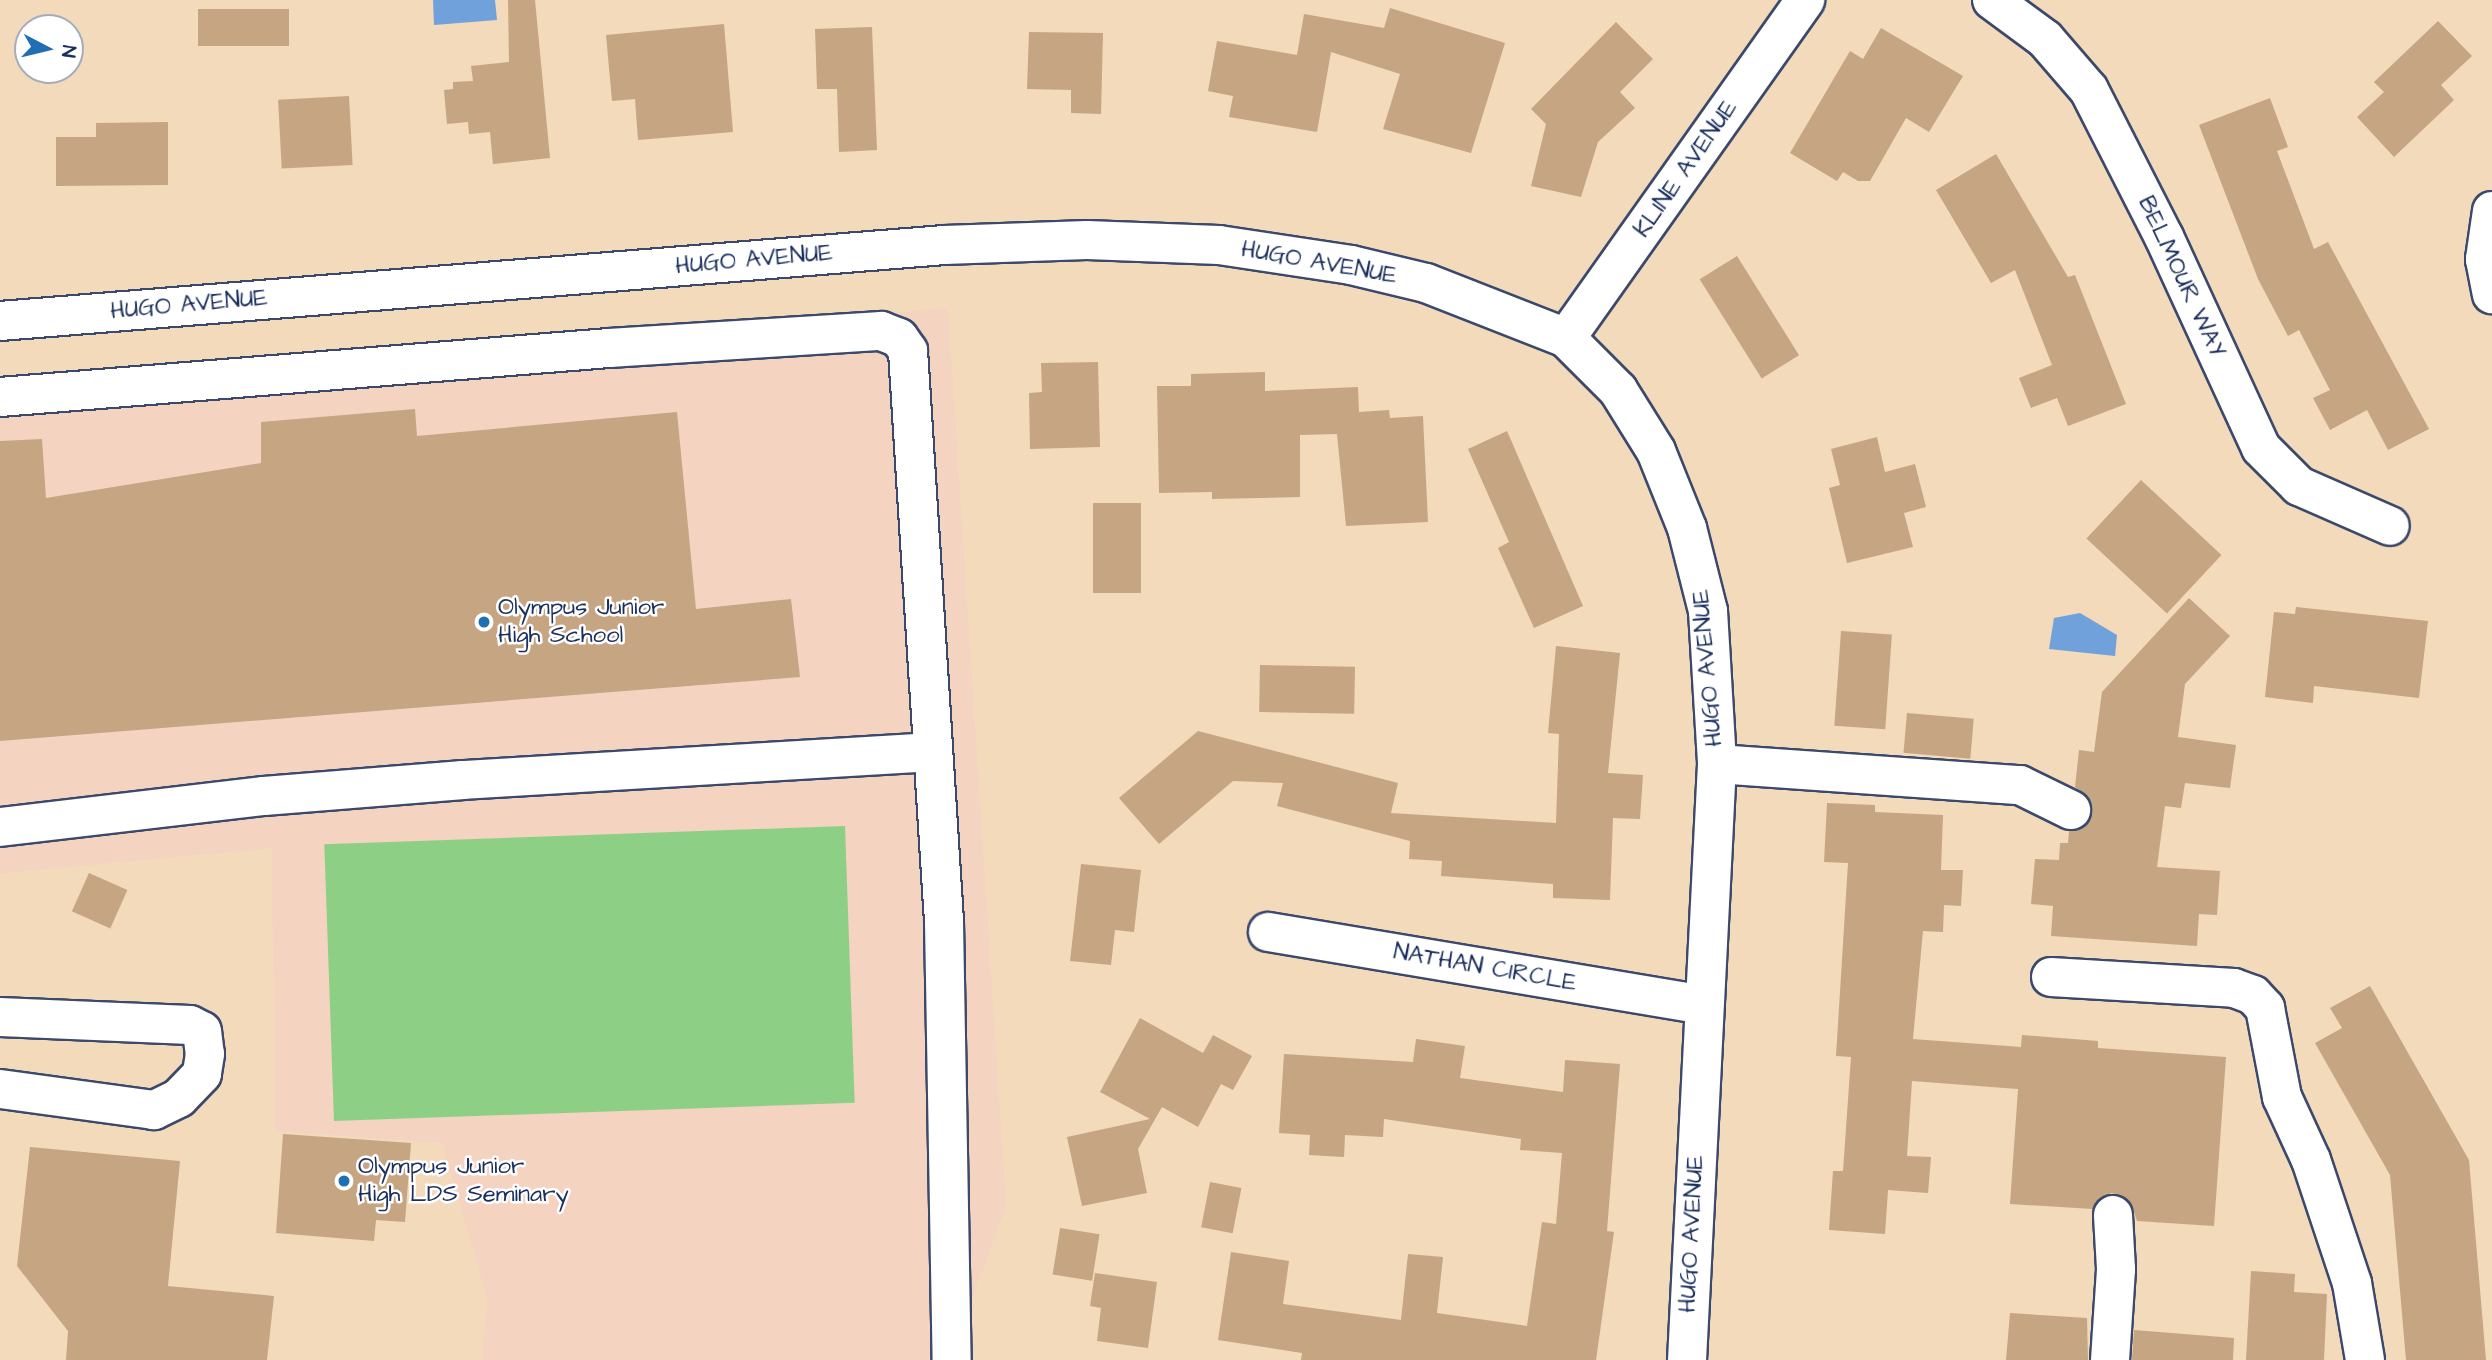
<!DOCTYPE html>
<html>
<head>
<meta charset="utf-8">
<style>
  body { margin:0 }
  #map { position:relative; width:2492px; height:1360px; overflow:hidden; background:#f2daba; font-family:"Architects Daughter",sans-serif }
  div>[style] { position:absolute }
  .built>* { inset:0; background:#f4d3c0 }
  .green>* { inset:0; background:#8ecf86; transform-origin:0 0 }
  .water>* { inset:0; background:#70a1da }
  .building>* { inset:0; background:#c6a583; transform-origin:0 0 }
  .roads { filter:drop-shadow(2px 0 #3b496c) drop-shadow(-2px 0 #3b496c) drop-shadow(0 2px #3b496c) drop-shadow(0 -2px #3b496c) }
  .minor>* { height:38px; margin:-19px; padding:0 19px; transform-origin:19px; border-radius:19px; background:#fff }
  .dots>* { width:19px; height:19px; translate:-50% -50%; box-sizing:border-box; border:4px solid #fff; border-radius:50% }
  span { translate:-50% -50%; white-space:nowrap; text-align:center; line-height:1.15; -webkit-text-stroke:5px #fff; paint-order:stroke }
  .street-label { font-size:24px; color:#1b2f5e }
  .poi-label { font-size:24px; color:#1b2f5e }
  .left { translate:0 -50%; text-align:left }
  .north { position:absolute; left:14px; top:14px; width:70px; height:70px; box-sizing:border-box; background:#fff; border:2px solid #a4acbf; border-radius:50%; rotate:97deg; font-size:19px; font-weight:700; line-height:28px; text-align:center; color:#1b2f5e }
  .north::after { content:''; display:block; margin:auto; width:24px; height:32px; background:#1f6fb2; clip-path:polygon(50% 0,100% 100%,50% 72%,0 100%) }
</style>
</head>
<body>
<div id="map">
  <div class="built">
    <i style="clip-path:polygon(948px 308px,1006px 1206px,950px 1360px,481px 1360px,488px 1301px,442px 1143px,275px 1131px,272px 848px,0 873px,0 396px)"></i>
  </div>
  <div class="green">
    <i style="left:845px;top:826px;width:277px;height:521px;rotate:88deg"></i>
  </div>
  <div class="water">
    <i style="clip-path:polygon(433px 0,495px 0,497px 20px,434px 25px)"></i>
    <i style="clip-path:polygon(2080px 613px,2117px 635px,2115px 656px,2049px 649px,2054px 618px)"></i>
  </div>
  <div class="building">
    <i style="clip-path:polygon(508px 0,535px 0,550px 158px,493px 164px,490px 132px,469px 134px,468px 122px,447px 124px,444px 90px,453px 89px,453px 82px,473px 81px,471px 66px,509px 62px)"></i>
    <i style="clip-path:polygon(1390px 8px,1505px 43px,1471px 153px,1383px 129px,1400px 74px,1331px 52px,1317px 132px,1229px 117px,1233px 96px,1208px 91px,1217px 41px,1297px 55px,1304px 14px,1384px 28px)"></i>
    <i style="left:289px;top:9px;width:37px;height:91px;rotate:90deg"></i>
    <i style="clip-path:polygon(2438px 21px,2472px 56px,2441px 85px,2454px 100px,2394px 157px,2357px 117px,2384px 92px,2374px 82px)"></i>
    <i style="clip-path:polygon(1616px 22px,1653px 59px,1620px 92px,1635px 108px,1598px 142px,1581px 197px,1531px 186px,1546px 124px,1531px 109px)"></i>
    <i style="clip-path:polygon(724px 24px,733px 132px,638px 140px,635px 99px,612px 101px,606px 35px)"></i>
    <i style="clip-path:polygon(872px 27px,877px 150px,839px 152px,837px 89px,817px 89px,815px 29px)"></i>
    <i style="clip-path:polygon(1881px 28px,1963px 76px,1929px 132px,1906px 118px,1870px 181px,1858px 181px,1843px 172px,1837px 181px,1790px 153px,1850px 51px,1863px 59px)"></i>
    <i style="clip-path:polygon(1029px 32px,1103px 33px,1101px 114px,1071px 113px,1071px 90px,1027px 89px)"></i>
    <i style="left:349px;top:96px;width:69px;height:71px;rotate:87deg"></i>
    <i style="clip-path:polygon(2270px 98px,2288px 147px,2277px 151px,2314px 249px,2328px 242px,2429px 429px,2388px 450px,2367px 410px,2330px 430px,2313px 398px,2330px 390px,2299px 330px,2288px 336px,2258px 279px,2199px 125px)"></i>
    <i style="clip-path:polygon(168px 122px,168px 185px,56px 186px,56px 137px,96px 137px,96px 123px)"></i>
    <i style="clip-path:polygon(1996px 154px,2068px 277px,2075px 275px,2126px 404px,2068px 426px,2057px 398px,2031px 408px,2019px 378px,2052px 365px,2015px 270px,1991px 283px,1936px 190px)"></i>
    <i style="left:1737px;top:256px;width:117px;height:44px;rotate:58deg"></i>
    <i style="clip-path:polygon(1098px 362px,1100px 447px,1030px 449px,1029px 393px,1042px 392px,1041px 363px)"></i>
    <i style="clip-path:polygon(1265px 372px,1265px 391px,1358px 387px,1359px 412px,1389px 410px,1390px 418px,1423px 416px,1428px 522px,1346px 526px,1337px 434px,1300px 435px,1300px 497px,1212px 499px,1212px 492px,1159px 493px,1157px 386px,1191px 386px,1191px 374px)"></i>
    <i style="clip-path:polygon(415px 409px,417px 436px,677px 412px,696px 609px,791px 599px,800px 677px,0 741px,0 441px,42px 439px,46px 498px,261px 463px,261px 422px)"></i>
    <i style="clip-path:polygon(1507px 431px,1583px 606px,1534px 628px,1498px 548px,1509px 542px,1468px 449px)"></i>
    <i style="clip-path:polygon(1877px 437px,1885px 472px,1915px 464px,1926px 507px,1904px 513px,1913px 547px,1847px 563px,1829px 488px,1840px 485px,1831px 449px)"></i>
    <i style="left:2141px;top:480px;width:110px;height:80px;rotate:43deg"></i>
    <i style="left:1093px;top:503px;width:48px;height:90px"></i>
    <i style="clip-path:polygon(2189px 598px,2230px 636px,2185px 684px,2178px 737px,2236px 745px,2230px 788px,2185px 783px,2181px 808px,2165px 806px,2157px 867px,2220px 871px,2217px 915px,2199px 914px,2197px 946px,2051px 936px,2053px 906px,2031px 904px,2035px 859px,2059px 860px,2060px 843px,2068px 843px,2069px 831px,2083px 828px,2091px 819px,2089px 798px,2075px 787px,2079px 750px,2094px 752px,2102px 692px)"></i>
    <i style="clip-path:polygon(2296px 607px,2428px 621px,2419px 698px,2314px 686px,2313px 703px,2265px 697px,2274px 612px,2295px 614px)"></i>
    <i style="left:1841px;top:631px;width:51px;height:95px;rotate:4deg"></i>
    <i style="clip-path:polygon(1556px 646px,1620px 653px,1608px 773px,1643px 775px,1640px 819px,1613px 818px,1610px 900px,1553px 898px,1553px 884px,1441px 876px,1442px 861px,1409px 859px,1410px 841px,1277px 806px,1283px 783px,1233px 781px,1159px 844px,1119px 798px,1198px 731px,1398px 783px,1391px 813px,1556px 823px,1559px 734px,1548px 733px)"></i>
    <i style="left:1260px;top:665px;width:95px;height:47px;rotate:1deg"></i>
    <i style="left:1907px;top:713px;width:67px;height:40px;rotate:5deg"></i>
    <i style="clip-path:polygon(1827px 803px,1875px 805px,1875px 812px,1943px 815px,1941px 870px,1963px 870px,1961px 906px,1944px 905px,1943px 932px,1923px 931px,1913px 1039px,2021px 1047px,2022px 1035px,2098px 1041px,2098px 1048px,2226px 1057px,2214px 1226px,2137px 1221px,2131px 1203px,2112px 1193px,2101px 1197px,2093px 1209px,2010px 1204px,2018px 1089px,1912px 1081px,1907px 1156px,1931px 1157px,1928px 1193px,1888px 1190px,1885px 1234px,1829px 1230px,1833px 1171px,1843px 1171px,1851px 1057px,1836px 1056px,1848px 863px,1824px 862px)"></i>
    <i style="clip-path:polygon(1081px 864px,1141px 870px,1134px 932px,1115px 930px,1111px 965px,1070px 961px)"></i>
    <i style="left:89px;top:873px;width:42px;height:42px;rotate:24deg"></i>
    <i style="clip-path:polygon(2370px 986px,2469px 1160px,2486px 1360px,2406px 1360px,2390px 1175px,2315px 1043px,2342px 1028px,2330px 1008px)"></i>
    <i style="clip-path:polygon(1140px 1018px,1203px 1053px,1213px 1035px,1252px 1056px,1233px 1090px,1221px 1084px,1198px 1127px,1162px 1107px,1138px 1149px,1147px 1193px,1082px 1206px,1067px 1137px,1150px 1119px,1100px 1092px)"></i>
    <i style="clip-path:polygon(1416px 1039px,1465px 1046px,1460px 1078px,1563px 1092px,1565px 1060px,1620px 1064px,1607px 1231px,1614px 1232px,1596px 1360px,1301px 1360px,1302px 1353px,1218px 1340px,1231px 1252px,1289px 1261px,1283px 1304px,1401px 1320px,1408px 1254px,1443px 1257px,1437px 1313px,1527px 1326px,1542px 1222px,1556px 1224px,1562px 1153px,1520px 1150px,1521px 1139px,1384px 1119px,1383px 1137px,1345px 1135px,1344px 1157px,1309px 1155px,1310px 1135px,1279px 1133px,1284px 1054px,1413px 1062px)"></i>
    <i style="clip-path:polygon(283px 1134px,411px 1143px,405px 1222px,376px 1220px,374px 1241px,276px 1233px)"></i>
    <i style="clip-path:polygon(30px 1147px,180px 1161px,168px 1286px,274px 1296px,267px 1360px,66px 1360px,68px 1331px,17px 1266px)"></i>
    <i style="left:1210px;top:1182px;width:32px;height:46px;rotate:11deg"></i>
    <i style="left:1060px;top:1228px;width:40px;height:47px;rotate:9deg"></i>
    <i style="clip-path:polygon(2251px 1271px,2295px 1274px,2294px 1292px,2327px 1294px,2324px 1360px,2246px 1360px)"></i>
    <i style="clip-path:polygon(1095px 1273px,1157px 1282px,1148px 1348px,1097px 1341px,1101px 1308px,1090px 1306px)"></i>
    <i style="clip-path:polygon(2010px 1313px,2087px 1318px,2088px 1360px,2006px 1360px)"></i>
    <i style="clip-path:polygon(2134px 1330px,2234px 1338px,2233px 1360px,2132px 1360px)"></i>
  </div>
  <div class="roads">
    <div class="minor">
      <i style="left:1992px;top:0;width:66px;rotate:36.3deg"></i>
      <i style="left:2045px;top:39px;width:67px;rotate:49.2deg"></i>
      <i style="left:2089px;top:90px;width:165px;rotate:63deg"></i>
      <i style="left:2164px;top:237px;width:232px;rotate:65.3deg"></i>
      <i style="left:2261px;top:448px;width:54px;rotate:45deg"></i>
      <i style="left:2299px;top:486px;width:99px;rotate:23.7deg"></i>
      <i style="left:2492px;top:211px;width:49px;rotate:98.3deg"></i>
      <i style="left:2485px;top:259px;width:36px;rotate:79deg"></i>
      <i style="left:0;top:321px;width:947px;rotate:-4.6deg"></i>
      <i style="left:944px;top:245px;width:143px;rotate:-2deg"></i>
      <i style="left:1087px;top:240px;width:132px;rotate:2.2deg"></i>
      <i style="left:1219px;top:245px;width:134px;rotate:8.6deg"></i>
      <i style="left:1351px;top:265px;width:77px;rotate:13.5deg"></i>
      <i style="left:1426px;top:283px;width:150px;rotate:21.4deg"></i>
      <i style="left:1566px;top:338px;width:74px;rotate:45deg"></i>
      <i style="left:1618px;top:390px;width:72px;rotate:58.1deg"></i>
      <i style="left:1656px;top:451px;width:83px;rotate:68.1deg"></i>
      <i style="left:1687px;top:528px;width:86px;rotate:75.8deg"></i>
      <i style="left:1708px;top:611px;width:153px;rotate:86.6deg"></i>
      <i style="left:1717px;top:764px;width:597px;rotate:92.88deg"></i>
      <i style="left:1566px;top:338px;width:414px;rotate:-54.7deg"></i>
      <i style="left:0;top:397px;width:611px;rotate:-4.6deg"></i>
      <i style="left:609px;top:348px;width:273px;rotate:-3.6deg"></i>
      <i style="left:881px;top:331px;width:19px;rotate:21deg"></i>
      <i style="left:899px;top:338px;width:16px;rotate:55deg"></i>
      <i style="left:908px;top:351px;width:572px;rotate:86.39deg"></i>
      <i style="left:944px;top:922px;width:438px;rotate:89deg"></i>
      <i style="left:1717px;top:764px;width:304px;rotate:4deg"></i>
      <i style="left:2020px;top:785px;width:57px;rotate:26.1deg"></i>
      <i style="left:0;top:827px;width:266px;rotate:-6.7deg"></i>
      <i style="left:264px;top:796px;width:200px;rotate:-4.6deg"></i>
      <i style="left:463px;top:780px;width:469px;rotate:-3.4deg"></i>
      <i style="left:1268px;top:932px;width:440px;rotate:9.5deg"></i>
      <i style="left:2051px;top:977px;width:183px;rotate:3.4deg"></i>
      <i style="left:2234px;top:988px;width:20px;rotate:20deg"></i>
      <i style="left:2253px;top:995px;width:18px;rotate:47deg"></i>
      <i style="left:2265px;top:1008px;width:91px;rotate:79.2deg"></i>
      <i style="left:2282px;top:1097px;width:69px;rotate:65.3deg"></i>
      <i style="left:2311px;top:1160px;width:130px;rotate:71.6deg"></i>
      <i style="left:2352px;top:1283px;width:78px;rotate:80.4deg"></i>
      <i style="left:0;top:1017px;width:190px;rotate:2.4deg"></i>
      <i style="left:190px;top:1025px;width:13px;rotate:27deg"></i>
      <i style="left:202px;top:1031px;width:23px;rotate:83deg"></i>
      <i style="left:205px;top:1054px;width:20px;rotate:99deg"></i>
      <i style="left:202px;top:1074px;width:33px;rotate:134deg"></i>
      <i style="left:179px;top:1098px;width:28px;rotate:154deg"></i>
      <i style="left:154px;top:1110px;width:155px;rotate:-172.2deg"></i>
      <i style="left:2110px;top:1360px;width:91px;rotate:-86.2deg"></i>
      <i style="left:2116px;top:1269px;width:54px;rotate:-93.2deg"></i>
    </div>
  </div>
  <div class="dots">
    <i style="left:484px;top:622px;background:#1f6fb2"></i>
    <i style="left:344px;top:1181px;background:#1f6fb2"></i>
  </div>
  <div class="street-label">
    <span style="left:1686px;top:169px;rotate:-55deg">KLINE AVENUE</span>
    <span style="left:754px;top:260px;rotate:-5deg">HUGO AVENUE</span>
    <span style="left:1319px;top:263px;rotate:10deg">HUGO AVENUE</span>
    <span style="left:2181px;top:277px;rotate:65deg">BELMOUR WAY</span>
    <span style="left:189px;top:305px;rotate:-5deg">HUGO AVENUE</span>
    <span style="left:1708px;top:668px;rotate:-95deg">HUGO AVENUE</span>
    <span style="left:1485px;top:968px;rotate:10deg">NATHAN CIRCLE</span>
    <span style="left:1692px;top:1234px;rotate:-87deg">HUGO AVENUE</span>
  </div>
  <div class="poi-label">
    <span class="left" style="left:498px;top:622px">Olympus Junior<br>High School</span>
    <span class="left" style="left:358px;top:1181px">Olympus Junior<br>High LDS Seminary</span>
  </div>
  <div class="north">N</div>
</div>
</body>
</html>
